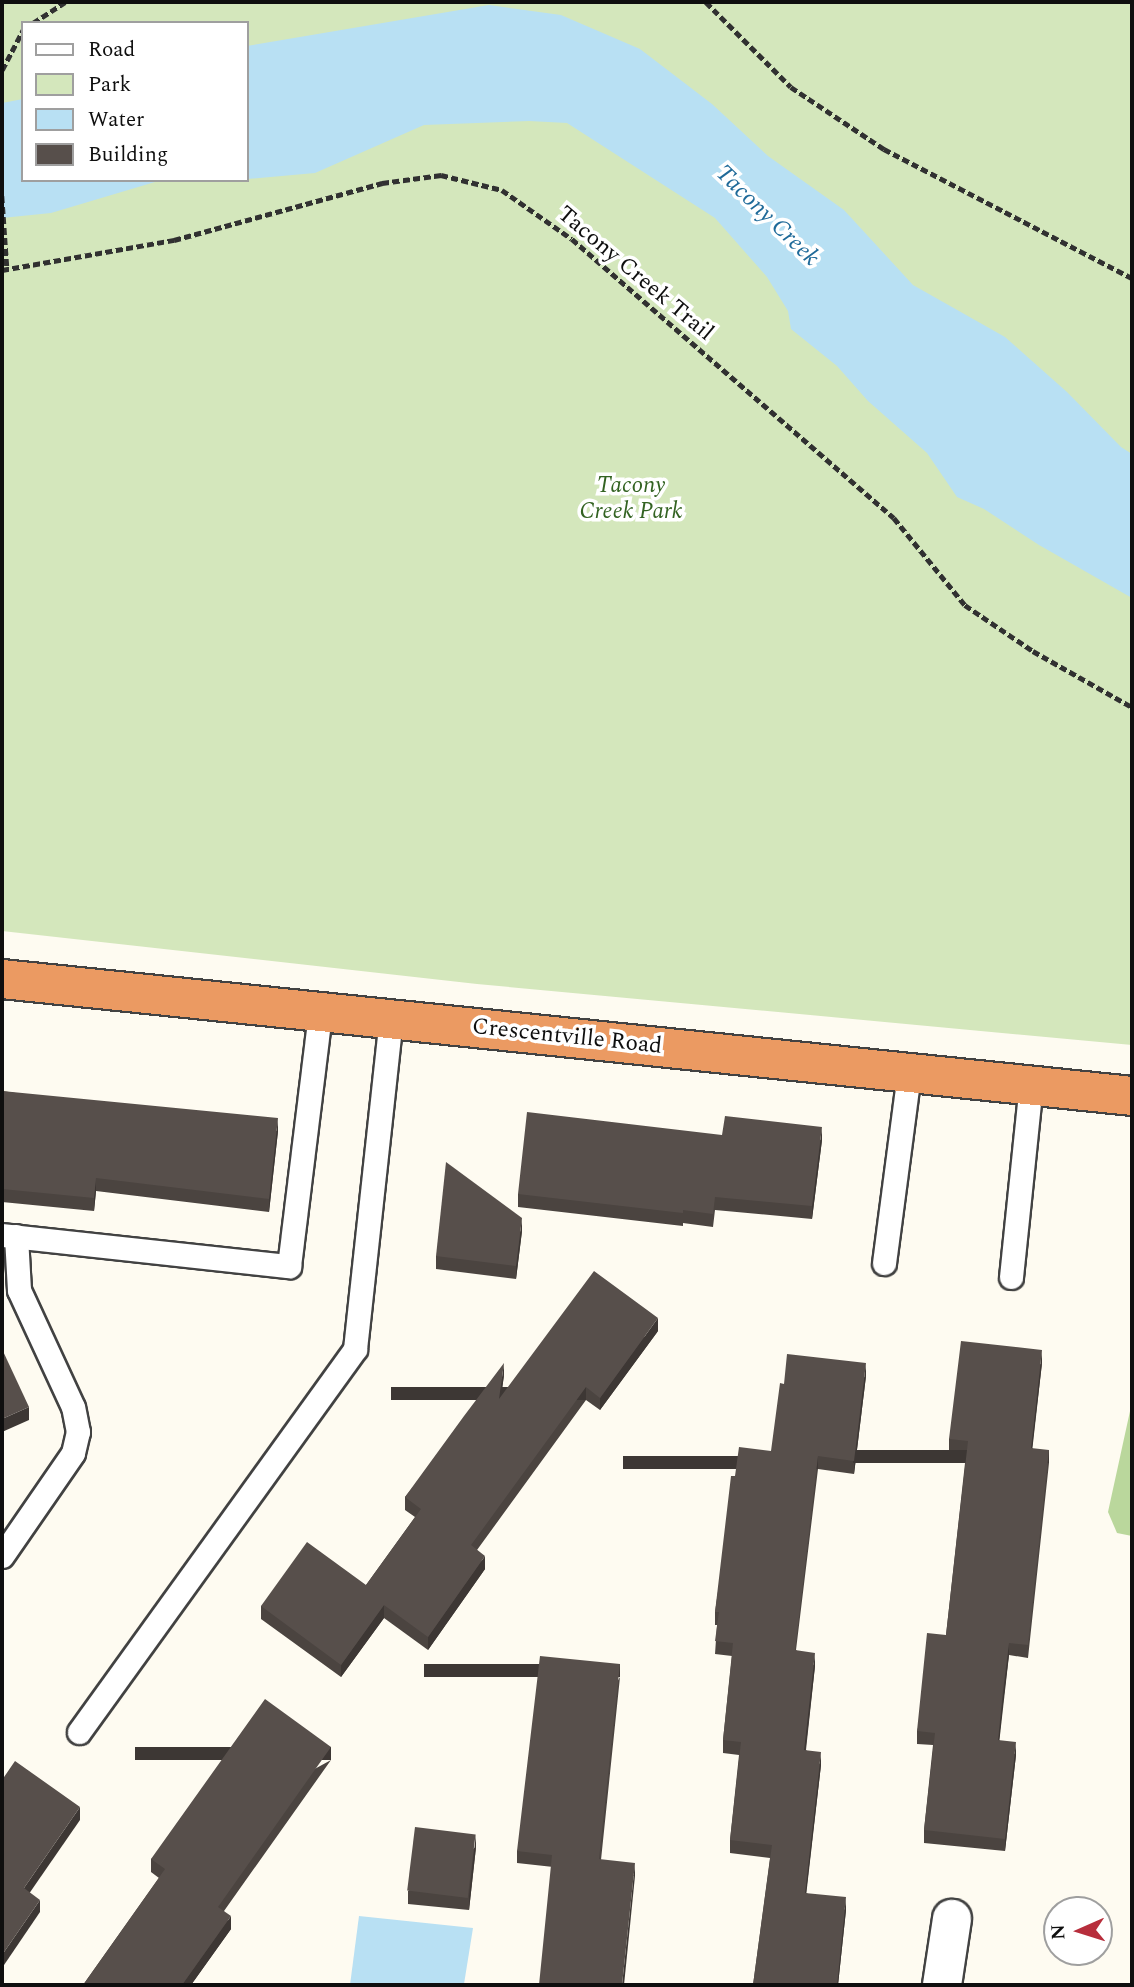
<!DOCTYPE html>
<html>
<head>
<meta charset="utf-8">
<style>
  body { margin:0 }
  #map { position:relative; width:1134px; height:1987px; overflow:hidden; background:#fefbf1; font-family:Spectral,serif }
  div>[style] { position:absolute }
  .green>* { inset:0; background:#d4e7bc }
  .forest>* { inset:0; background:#bad79c }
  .water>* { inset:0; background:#b8e0f3 }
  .path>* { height:4.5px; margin-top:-2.25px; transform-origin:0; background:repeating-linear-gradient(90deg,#313131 0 7px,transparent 0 10.5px) }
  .roads { filter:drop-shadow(2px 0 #424242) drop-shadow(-2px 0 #424242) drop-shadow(0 2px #424242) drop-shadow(0 -2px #424242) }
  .lane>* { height:23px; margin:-11.5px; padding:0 11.5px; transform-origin:11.5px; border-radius:11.5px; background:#fff }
  .street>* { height:38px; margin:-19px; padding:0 19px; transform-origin:19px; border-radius:19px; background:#fff }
  .highway>* { height:38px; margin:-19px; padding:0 19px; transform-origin:19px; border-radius:19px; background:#eb9a62 }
  .wall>* { inset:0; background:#4b4440 }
  .shaded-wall>* { inset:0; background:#3d3734; transform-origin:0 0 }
  .building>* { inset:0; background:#574f4b; transform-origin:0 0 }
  span { translate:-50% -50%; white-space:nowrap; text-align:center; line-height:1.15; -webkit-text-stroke:7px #fff; paint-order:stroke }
  .street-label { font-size:23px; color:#0f0f0f }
  .park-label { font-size:23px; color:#336322; font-style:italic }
  .water-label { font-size:24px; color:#1f6a99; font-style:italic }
  .frame { position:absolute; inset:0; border:4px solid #0f0f0f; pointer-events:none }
  .legend { position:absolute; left:21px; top:21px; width:228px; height:161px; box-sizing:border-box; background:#fff; border:2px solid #9f9f9f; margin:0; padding:9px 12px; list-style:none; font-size:21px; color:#0f0f0f }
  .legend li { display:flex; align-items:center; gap:14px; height:35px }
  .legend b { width:35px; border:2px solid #9f9f9f }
  .north { position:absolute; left:1043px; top:1896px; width:70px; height:70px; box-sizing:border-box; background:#fff; border:2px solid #9f9f9f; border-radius:50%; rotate:267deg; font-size:19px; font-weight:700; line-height:28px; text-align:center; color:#0f0f0f }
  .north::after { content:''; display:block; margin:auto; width:24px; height:32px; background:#b72e3c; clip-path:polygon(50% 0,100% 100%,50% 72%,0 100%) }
</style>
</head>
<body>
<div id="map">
  <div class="green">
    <i style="clip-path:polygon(evenodd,2px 2px,1132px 2px,1132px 1045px,477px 984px,2px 931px,2px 2px,23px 23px,247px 23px,247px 180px,23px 180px,23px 23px)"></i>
  </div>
  <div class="forest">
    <i style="clip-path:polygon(1132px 1402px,1132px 1536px,1117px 1533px,1108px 1512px)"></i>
  </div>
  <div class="water">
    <i style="clip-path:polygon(489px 5px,561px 15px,640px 49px,712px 104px,768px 156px,844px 210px,913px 285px,1005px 337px,1067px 392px,1121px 447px,1132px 454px,1132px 598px,1039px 545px,984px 509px,957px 497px,927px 453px,868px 401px,837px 366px,791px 329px,788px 311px,767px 277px,715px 218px,567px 123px,529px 121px,424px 125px,315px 173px,247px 179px,247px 46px)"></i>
    <i style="clip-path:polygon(23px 99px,23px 180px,236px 180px,155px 182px,51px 213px,2px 218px,2px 103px)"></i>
    <i style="clip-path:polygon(359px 1916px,473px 1928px,464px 1984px,350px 1985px)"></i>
  </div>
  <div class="path">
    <i style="left:706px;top:2px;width:120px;rotate:45deg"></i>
    <i style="left:791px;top:87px;width:112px;rotate:33.7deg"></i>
    <i style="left:884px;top:149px;width:280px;rotate:27.5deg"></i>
    <i style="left:33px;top:23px;width:38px;rotate:-33deg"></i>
    <i style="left:2px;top:70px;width:45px;rotate:-62.3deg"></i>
    <i style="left:2px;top:196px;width:72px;rotate:86deg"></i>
    <i style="left:2px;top:270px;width:175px;rotate:-9.9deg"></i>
    <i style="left:174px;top:240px;width:216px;rotate:-15.3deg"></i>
    <i style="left:382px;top:183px;width:60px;rotate:-7.7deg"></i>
    <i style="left:441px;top:175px;width:63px;rotate:13.8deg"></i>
    <i style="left:502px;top:190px;width:85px;rotate:35deg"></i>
    <i style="left:572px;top:239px;width:426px;rotate:40.9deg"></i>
    <i style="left:894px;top:518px;width:112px;rotate:50.8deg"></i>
    <i style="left:965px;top:605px;width:82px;rotate:34.1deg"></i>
    <i style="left:1033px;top:651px;width:114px;rotate:29.5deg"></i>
  </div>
  <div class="roads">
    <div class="lane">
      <i style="left:2px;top:1235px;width:289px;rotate:6.2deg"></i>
      <i style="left:289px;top:1266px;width:256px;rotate:-83deg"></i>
      <i style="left:884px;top:1263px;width:193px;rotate:-82.5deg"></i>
      <i style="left:1011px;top:1277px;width:194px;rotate:-84.1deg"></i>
      <i style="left:2px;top:1556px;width:125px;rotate:-55.4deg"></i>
      <i style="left:73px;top:1453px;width:22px;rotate:-77deg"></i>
      <i style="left:78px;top:1432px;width:25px;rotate:-101deg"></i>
      <i style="left:73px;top:1407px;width:129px;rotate:-114.8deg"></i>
      <i style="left:19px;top:1290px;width:54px;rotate:-93.2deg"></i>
      <i style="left:79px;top:1732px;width:472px;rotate:-54.2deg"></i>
      <i style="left:355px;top:1349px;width:332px;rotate:-83.8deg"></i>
    </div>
    <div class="street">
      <i style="left:942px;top:1985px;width:67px;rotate:-81.4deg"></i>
    </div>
    <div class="highway">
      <i style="left:2px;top:979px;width:1136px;rotate:5.91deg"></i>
    </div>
  </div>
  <div class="wall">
    <i style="clip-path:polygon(2px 1091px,278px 1131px,269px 1212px,96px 1191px,94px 1211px,2px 1202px)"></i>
    <i style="clip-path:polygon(722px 1135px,822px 1140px,812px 1219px,715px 1210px,713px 1227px,683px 1223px,683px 1226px,518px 1207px,518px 1194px)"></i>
    <i style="clip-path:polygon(522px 1231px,516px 1279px,436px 1269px,436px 1256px)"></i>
    <i style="clip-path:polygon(658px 1331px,600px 1410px,586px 1400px,477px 1550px,485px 1569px,428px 1650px,384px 1618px,341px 1677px,261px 1619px,261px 1606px,366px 1585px,415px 1517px,405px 1510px,405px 1497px,504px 1375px,501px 1396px)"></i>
    <i style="clip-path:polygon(1042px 1363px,1032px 1448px,1049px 1463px,1028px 1658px,1009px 1655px,1003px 1703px,999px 1740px,1016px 1755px,1005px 1851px,924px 1843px,924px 1830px,933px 1745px,917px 1744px,917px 1731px,946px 1635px,966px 1454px,949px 1452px,949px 1439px)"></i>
    <i style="clip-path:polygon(866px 1376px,854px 1474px,818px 1469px,796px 1650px,815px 1666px,806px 1750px,821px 1765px,806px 1893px,846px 1910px,838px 1985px,753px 1985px,770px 1858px,730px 1853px,730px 1840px,739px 1755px,723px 1753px,723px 1740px,732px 1656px,715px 1654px,717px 1625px,715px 1625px,715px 1612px,735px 1476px,771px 1451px)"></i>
    <i style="clip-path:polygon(620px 1677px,601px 1860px,635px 1876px,517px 1863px,517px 1851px)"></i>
    <i style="clip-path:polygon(331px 1760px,224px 1911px,231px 1929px,191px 1985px,83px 1985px,159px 1878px,151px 1872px,151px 1859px)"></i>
    <i style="clip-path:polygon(476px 1847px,469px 1910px,408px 1904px,408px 1891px)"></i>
  </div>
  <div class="shaded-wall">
    <i style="clip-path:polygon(278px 1118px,278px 1131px,269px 1212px,269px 1199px)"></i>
    <i style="clip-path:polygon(822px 1127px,822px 1140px,812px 1219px,812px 1206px)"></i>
    <i style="clip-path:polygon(96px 1178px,96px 1191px,94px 1211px,94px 1198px)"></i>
    <i style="clip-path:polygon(522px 1218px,522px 1231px,516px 1279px,516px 1266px)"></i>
    <i style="clip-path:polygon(658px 1318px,658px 1331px,600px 1410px,600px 1398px)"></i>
    <i style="clip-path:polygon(1042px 1350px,1042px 1363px,1031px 1461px,1031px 1448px)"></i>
    <i style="clip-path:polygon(504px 1363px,504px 1375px,499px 1412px,499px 1399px)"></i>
    <i style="clip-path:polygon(866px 1363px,866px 1376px,854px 1474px,854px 1461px)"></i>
    <i style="left:586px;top:1387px;width:13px;height:195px;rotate:90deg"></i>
    <i style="clip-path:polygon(29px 1407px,29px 1420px,2px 1432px,2px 1419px)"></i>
    <i style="left:1049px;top:1450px;width:13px;height:196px;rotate:90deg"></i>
    <i style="left:818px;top:1456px;width:13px;height:195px;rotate:90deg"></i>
    <i style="clip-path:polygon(485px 1556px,485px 1569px,428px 1650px,428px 1637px)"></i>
    <i style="clip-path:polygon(384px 1605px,384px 1618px,341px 1677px,341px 1665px)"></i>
    <i style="clip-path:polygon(1009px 1643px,1009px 1655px,998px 1753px,998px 1740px)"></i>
    <i style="clip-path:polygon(815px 1653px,815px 1666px,804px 1763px,804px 1750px)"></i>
    <i style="left:620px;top:1664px;width:13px;height:196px;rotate:90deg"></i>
    <i style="clip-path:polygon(1016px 1742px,1016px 1755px,1005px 1851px,1005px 1839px)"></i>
    <i style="left:331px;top:1747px;width:13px;height:196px;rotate:90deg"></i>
    <i style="clip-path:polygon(821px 1752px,821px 1765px,805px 1905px,805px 1893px)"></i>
    <i style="clip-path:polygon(80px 1807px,80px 1820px,24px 1901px,24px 1888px)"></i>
    <i style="clip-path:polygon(476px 1834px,476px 1847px,469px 1910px,469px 1897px)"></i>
    <i style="clip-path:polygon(635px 1863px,635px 1876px,624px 1985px,622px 1985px)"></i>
    <i style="clip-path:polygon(846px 1897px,846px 1910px,838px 1985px,837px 1985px)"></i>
    <i style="clip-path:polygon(40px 1900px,40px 1912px,2px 1968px,2px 1955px)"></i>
    <i style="clip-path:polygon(231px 1916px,231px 1929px,191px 1985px,182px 1985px)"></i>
  </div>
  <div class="building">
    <i style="clip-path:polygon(2px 1091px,278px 1118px,269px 1199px,96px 1178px,94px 1198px,2px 1189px)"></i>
    <i style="clip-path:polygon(527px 1112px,722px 1135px,725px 1116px,822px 1127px,812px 1206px,715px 1197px,713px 1214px,683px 1210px,683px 1213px,518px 1194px)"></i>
    <i style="clip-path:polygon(446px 1162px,522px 1218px,516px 1266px,436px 1256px)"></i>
    <i style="clip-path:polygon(594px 1271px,658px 1318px,600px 1398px,586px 1387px,471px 1545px,485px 1556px,428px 1637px,384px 1605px,341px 1665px,261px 1606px,307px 1542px,366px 1585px,421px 1509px,405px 1497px,464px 1416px,504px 1363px,499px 1399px)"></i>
    <i style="clip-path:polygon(961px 1341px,1042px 1350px,1031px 1448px,1049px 1450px,1028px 1645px,1009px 1643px,1003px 1690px,998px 1740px,1016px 1742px,1005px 1839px,924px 1830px,935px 1733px,917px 1731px,927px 1633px,946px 1635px,957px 1537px,968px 1441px,949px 1439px)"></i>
    <i style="clip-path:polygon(2px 1349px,29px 1407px,2px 1419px)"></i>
    <i style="clip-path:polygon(787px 1354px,866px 1363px,854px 1461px,818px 1456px,795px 1650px,815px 1653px,804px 1750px,821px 1752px,805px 1893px,846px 1897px,837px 1985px,753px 1985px,772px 1845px,730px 1840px,741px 1742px,723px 1740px,733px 1643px,715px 1641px,719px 1612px,715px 1612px,731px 1476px,735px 1476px,739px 1447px,771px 1451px,780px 1383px,784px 1384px)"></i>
    <i style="clip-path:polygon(540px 1656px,620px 1664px,599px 1859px,635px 1863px,622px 1985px,539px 1985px,552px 1855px,517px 1851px)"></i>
    <i style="clip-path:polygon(265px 1699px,331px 1747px,218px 1907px,231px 1916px,182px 1985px,83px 1985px,165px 1869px,151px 1859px)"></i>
    <i style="clip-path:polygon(15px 1761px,80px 1807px,24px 1888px,40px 1900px,2px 1955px,2px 1780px)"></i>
    <i style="left:415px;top:1827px;width:61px;height:64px;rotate:7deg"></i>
  </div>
  <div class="street-label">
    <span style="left:635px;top:274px;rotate:40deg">Tacony Creek Trail</span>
    <span style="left:567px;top:1037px;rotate:6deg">Crescentville Road</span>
  </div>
  <div class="park-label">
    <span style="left:631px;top:499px">Tacony<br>Creek Park</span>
  </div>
  <div class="water-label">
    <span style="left:767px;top:216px;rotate:44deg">Tacony Creek</span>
  </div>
  <div class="frame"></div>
  <ul class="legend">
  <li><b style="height:9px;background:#fff"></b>Road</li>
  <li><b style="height:19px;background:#d4e7bc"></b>Park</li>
  <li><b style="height:19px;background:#b8e0f3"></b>Water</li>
  <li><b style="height:19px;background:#574f4b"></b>Building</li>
  </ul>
  <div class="north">N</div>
</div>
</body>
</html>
